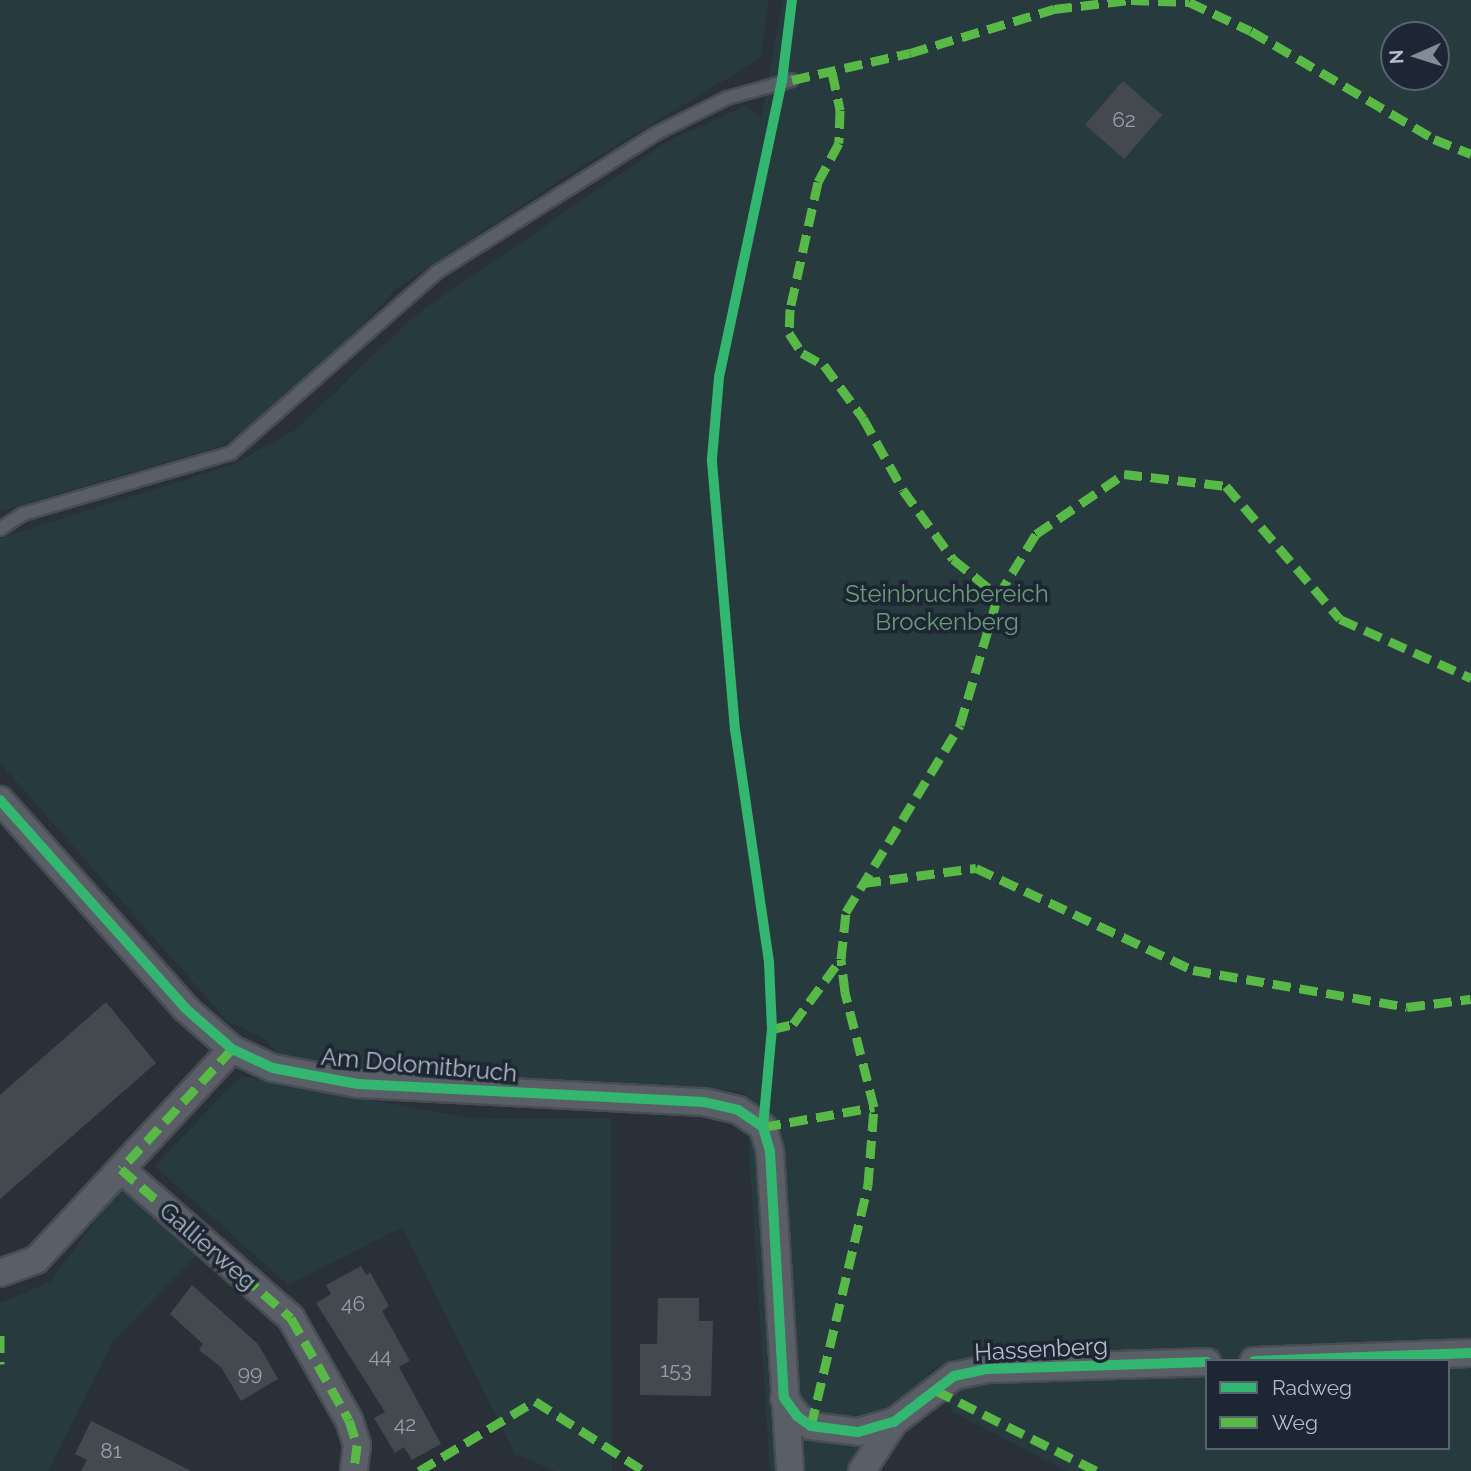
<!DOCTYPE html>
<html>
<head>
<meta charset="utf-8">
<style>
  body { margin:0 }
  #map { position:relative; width:1471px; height:1471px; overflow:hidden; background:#2a3038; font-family:Raleway,sans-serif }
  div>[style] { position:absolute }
  .green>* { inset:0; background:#273a3e }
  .building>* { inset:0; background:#444950; transform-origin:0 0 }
  .roads { filter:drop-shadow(2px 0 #484c53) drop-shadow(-2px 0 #484c53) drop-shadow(0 2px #484c53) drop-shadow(0 -2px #484c53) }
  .service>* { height:12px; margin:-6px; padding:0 6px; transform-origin:6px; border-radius:6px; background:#5a5e66 }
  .minor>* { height:26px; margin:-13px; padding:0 13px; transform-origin:13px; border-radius:13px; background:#5a5e66 }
  .quiet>* { height:9px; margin-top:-4.5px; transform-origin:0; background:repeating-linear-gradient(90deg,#58b947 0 18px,transparent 0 27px) }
  .cycleway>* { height:10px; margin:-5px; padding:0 5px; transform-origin:5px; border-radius:5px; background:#33b770 }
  span { translate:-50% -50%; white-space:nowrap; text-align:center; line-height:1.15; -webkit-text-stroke:7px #1d2633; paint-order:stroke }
  .number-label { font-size:21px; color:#989fab }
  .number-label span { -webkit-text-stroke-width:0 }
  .park-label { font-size:24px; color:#6b9a76 }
  .street-label { font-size:24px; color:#b4bcc9 }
  .legend { position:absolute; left:1205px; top:1359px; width:245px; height:91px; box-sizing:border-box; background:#1d2633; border:2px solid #59626f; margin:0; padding:9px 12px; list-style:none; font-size:21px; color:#b4bcc9 }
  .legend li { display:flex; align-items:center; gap:14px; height:35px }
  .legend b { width:35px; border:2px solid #59626f }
  .north { position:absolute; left:1380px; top:21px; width:70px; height:70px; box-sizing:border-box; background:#1d2633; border:2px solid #59626f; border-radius:50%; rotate:267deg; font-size:19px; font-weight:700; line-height:28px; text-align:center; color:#b4bcc9 }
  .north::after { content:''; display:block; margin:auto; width:24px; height:32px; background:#848b96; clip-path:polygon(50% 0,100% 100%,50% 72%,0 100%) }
</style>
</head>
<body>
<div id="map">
  <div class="green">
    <i style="clip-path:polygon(0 0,769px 0,761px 58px,572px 172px,396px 289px,302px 388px,221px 446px,0 511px)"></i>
    <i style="clip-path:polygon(evenodd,783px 0,1471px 0,1471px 1471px,1067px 1471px,951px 1411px,942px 1365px,930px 1371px,849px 1471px,770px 1471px,745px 1091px,366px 1077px,280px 1056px,265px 1039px,227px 1021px,0 763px,0 538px,232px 465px,297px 429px,413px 317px,665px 143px,745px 106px,761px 118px,783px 0,1394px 35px,1436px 35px,1436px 77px,1394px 77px,1394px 35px,783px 0,1207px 1361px,1448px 1361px,1448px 1448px,1207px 1448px,1207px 1361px)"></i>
    <i style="clip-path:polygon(241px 1076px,469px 1118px,611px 1119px,612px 1471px,555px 1471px,515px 1454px,402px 1227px,288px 1285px,155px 1166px)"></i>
    <i style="clip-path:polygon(122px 1185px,197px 1255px,113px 1341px,48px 1471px,0 1471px,0 1303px,50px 1282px)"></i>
  </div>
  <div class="building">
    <i style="left:1123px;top:81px;width:52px;height:58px;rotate:41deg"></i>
    <i style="clip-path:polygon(106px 1002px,156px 1063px,0 1199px,0 1095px)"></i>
    <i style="clip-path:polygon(361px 1266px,366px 1275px,370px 1272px,389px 1306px,382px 1311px,410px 1361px,399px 1367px,441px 1444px,412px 1460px,404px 1447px,395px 1453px,374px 1418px,385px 1412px,316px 1303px,331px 1294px,326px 1285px)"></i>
    <i style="clip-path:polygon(192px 1285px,258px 1344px,278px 1379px,241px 1401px,221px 1367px,199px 1350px,203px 1344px,170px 1314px)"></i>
    <i style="clip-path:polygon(658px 1298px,699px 1298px,699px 1321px,713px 1321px,711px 1396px,640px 1395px,640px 1344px,657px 1344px)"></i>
    <i style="clip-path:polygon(91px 1421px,136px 1443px,191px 1471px,81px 1471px,87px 1460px,75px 1454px)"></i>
  </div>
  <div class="roads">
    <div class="service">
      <i style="left:0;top:529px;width:27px;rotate:-33deg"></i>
      <i style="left:23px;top:514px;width:217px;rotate:-16.3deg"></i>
      <i style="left:231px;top:453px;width:274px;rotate:-41.3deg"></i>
      <i style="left:437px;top:272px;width:260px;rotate:-32.3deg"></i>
      <i style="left:657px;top:133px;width:78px;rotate:-26.6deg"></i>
      <i style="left:727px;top:98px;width:67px;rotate:-15.5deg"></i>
    </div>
    <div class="minor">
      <i style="left:0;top:800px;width:278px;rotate:48.3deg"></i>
      <i style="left:185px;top:1008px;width:62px;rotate:41.1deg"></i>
      <i style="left:232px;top:1049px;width:45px;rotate:24.9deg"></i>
      <i style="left:273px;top:1068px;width:86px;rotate:10.7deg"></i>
      <i style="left:358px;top:1084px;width:346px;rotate:3deg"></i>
      <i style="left:704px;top:1102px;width:35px;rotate:13deg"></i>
      <i style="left:738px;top:1110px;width:30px;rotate:34deg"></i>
      <i style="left:763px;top:1127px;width:25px;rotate:74deg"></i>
      <i style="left:770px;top:1151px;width:321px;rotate:86.4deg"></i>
      <i style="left:232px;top:1049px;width:163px;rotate:132.8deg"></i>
      <i style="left:121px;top:1169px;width:226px;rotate:41.2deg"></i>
      <i style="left:291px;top:1318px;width:117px;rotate:60.4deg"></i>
      <i style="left:349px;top:1420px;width:26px;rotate:72deg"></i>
      <i style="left:357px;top:1445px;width:26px;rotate:97deg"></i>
      <i style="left:0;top:1273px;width:38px;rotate:-20deg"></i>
      <i style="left:36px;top:1260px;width:125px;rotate:-47deg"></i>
      <i style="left:1254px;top:1361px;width:217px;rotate:-2.1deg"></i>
      <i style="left:784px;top:1398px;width:22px;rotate:54deg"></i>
      <i style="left:797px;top:1416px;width:17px;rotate:36deg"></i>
      <i style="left:811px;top:1426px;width:47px;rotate:7.3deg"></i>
      <i style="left:858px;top:1432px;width:37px;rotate:-16deg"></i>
      <i style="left:862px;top:1471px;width:59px;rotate:-56.9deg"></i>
      <i style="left:894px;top:1422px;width:76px;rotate:-37.5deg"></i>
      <i style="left:954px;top:1376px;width:35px;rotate:-12deg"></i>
      <i style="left:988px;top:1369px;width:219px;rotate:-1.8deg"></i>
    </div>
  </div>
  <div class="quiet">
    <i style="left:832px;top:72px;width:39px;rotate:78deg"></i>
    <i style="left:840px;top:110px;width:33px;rotate:92deg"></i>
    <i style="left:839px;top:143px;width:44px;rotate:118.3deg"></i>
    <i style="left:818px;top:182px;width:130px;rotate:102.4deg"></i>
    <i style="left:790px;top:309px;width:24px;rotate:92deg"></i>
    <i style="left:789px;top:333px;width:24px;rotate:57deg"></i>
    <i style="left:802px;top:353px;width:25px;rotate:29deg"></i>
    <i style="left:824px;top:365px;width:66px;rotate:53.7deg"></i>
    <i style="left:863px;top:418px;width:82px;rotate:60.9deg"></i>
    <i style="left:903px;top:490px;width:85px;rotate:54.1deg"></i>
    <i style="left:953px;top:559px;width:58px;rotate:39.4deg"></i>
    <i style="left:792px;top:80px;width:121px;rotate:-12.9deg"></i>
    <i style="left:910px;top:53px;width:151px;rotate:-17deg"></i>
    <i style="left:1054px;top:9px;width:78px;rotate:-6.7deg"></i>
    <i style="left:1131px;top:0;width:58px;rotate:2deg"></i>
    <i style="left:1189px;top:2px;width:68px;rotate:25.1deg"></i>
    <i style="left:1251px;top:31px;width:212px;rotate:30.5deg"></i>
    <i style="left:1434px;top:139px;width:40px;rotate:22deg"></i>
    <i style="left:863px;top:883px;width:114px;rotate:-7.6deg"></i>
    <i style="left:976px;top:868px;width:240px;rotate:25.2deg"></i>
    <i style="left:1193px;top:970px;width:217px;rotate:9.8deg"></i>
    <i style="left:1407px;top:1007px;width:64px;rotate:-7.1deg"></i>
    <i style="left:772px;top:1029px;width:22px;rotate:-13deg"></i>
    <i style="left:793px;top:1024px;width:81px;rotate:-53.6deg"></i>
    <i style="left:232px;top:1049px;width:163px;rotate:132.8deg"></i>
    <i style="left:121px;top:1169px;width:226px;rotate:41.2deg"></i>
    <i style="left:291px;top:1318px;width:117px;rotate:60.4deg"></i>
    <i style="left:349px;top:1420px;width:26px;rotate:72deg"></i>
    <i style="left:357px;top:1445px;width:26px;rotate:97deg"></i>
    <i style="left:764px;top:1120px;width:7px;rotate:98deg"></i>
    <i style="left:763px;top:1127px;width:113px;rotate:-10.2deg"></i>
    <i style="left:0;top:1335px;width:29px;rotate:90deg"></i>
    <i style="left:935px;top:1390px;width:181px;rotate:26.6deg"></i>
    <i style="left:811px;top:1426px;width:248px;rotate:-76.7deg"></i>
    <i style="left:868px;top:1185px;width:78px;rotate:-85.6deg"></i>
    <i style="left:874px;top:1107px;width:119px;rotate:-104.2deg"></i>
    <i style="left:845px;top:992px;width:33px;rotate:-97deg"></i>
    <i style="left:841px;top:959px;width:47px;rotate:-83.9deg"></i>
    <i style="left:846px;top:912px;width:219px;rotate:-58.6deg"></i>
    <i style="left:960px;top:725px;width:134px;rotate:-73.6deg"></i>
    <i style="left:998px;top:596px;width:73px;rotate:-58.5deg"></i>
    <i style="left:1036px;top:534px;width:107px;rotate:-34.3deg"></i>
    <i style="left:1124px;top:474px;width:103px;rotate:6.7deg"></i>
    <i style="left:1226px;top:486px;width:175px;rotate:49.4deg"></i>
    <i style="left:1340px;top:619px;width:144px;rotate:24.2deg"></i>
    <i style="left:419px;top:1471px;width:135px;rotate:-31.1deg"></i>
    <i style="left:535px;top:1401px;width:130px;rotate:32.7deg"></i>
  </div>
  <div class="cycleway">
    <i style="left:0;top:800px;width:278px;rotate:48.3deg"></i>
    <i style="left:185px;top:1008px;width:62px;rotate:41.1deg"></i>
    <i style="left:232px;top:1049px;width:45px;rotate:24.9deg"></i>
    <i style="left:273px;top:1068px;width:86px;rotate:10.7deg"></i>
    <i style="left:358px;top:1084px;width:346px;rotate:3deg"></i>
    <i style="left:704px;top:1102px;width:35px;rotate:13deg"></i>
    <i style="left:738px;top:1110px;width:30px;rotate:34deg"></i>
    <i style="left:763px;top:1127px;width:25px;rotate:74deg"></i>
    <i style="left:770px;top:1151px;width:247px;rotate:86.8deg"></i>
    <i style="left:784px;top:1398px;width:22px;rotate:54deg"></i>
    <i style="left:797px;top:1416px;width:17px;rotate:36deg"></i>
    <i style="left:811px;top:1426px;width:47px;rotate:7.3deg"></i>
    <i style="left:858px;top:1432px;width:37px;rotate:-16deg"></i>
    <i style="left:894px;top:1422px;width:76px;rotate:-37.5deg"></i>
    <i style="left:954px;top:1376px;width:35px;rotate:-12deg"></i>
    <i style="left:988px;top:1369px;width:219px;rotate:-1.8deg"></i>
    <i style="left:763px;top:1127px;width:98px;rotate:-84.8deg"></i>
    <i style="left:772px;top:1029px;width:67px;rotate:-92.6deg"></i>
    <i style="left:769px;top:962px;width:234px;rotate:-98.3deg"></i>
    <i style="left:735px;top:730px;width:272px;rotate:-94.9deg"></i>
    <i style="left:712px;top:459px;width:82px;rotate:-85.1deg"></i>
    <i style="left:719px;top:377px;width:303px;rotate:-78deg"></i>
    <i style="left:782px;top:81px;width:82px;rotate:-83deg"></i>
    <i style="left:1254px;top:1361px;width:217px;rotate:-2.1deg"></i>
  </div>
  <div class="number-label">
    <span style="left:1124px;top:120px">62</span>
    <span style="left:353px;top:1304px">46</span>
    <span style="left:380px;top:1356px">44</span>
    <span style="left:676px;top:1370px">153</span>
    <span style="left:250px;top:1373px">99</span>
    <span style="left:405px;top:1424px">42</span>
    <span style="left:111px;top:1451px">81</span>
  </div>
  <div class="park-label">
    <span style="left:947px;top:608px">Steinbruchbereich<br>Brockenberg</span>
  </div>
  <div class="street-label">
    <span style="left:419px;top:1065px;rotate:5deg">Am Dolomitbruch</span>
    <span style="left:208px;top:1246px;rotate:41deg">Gallierweg</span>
    <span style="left:1041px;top:1349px;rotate:-3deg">Hassenberg</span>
  </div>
  <ul class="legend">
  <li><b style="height:9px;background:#33b770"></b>Radweg</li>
  <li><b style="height:9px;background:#58b947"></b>Weg</li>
  </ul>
  <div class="north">N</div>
</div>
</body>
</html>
